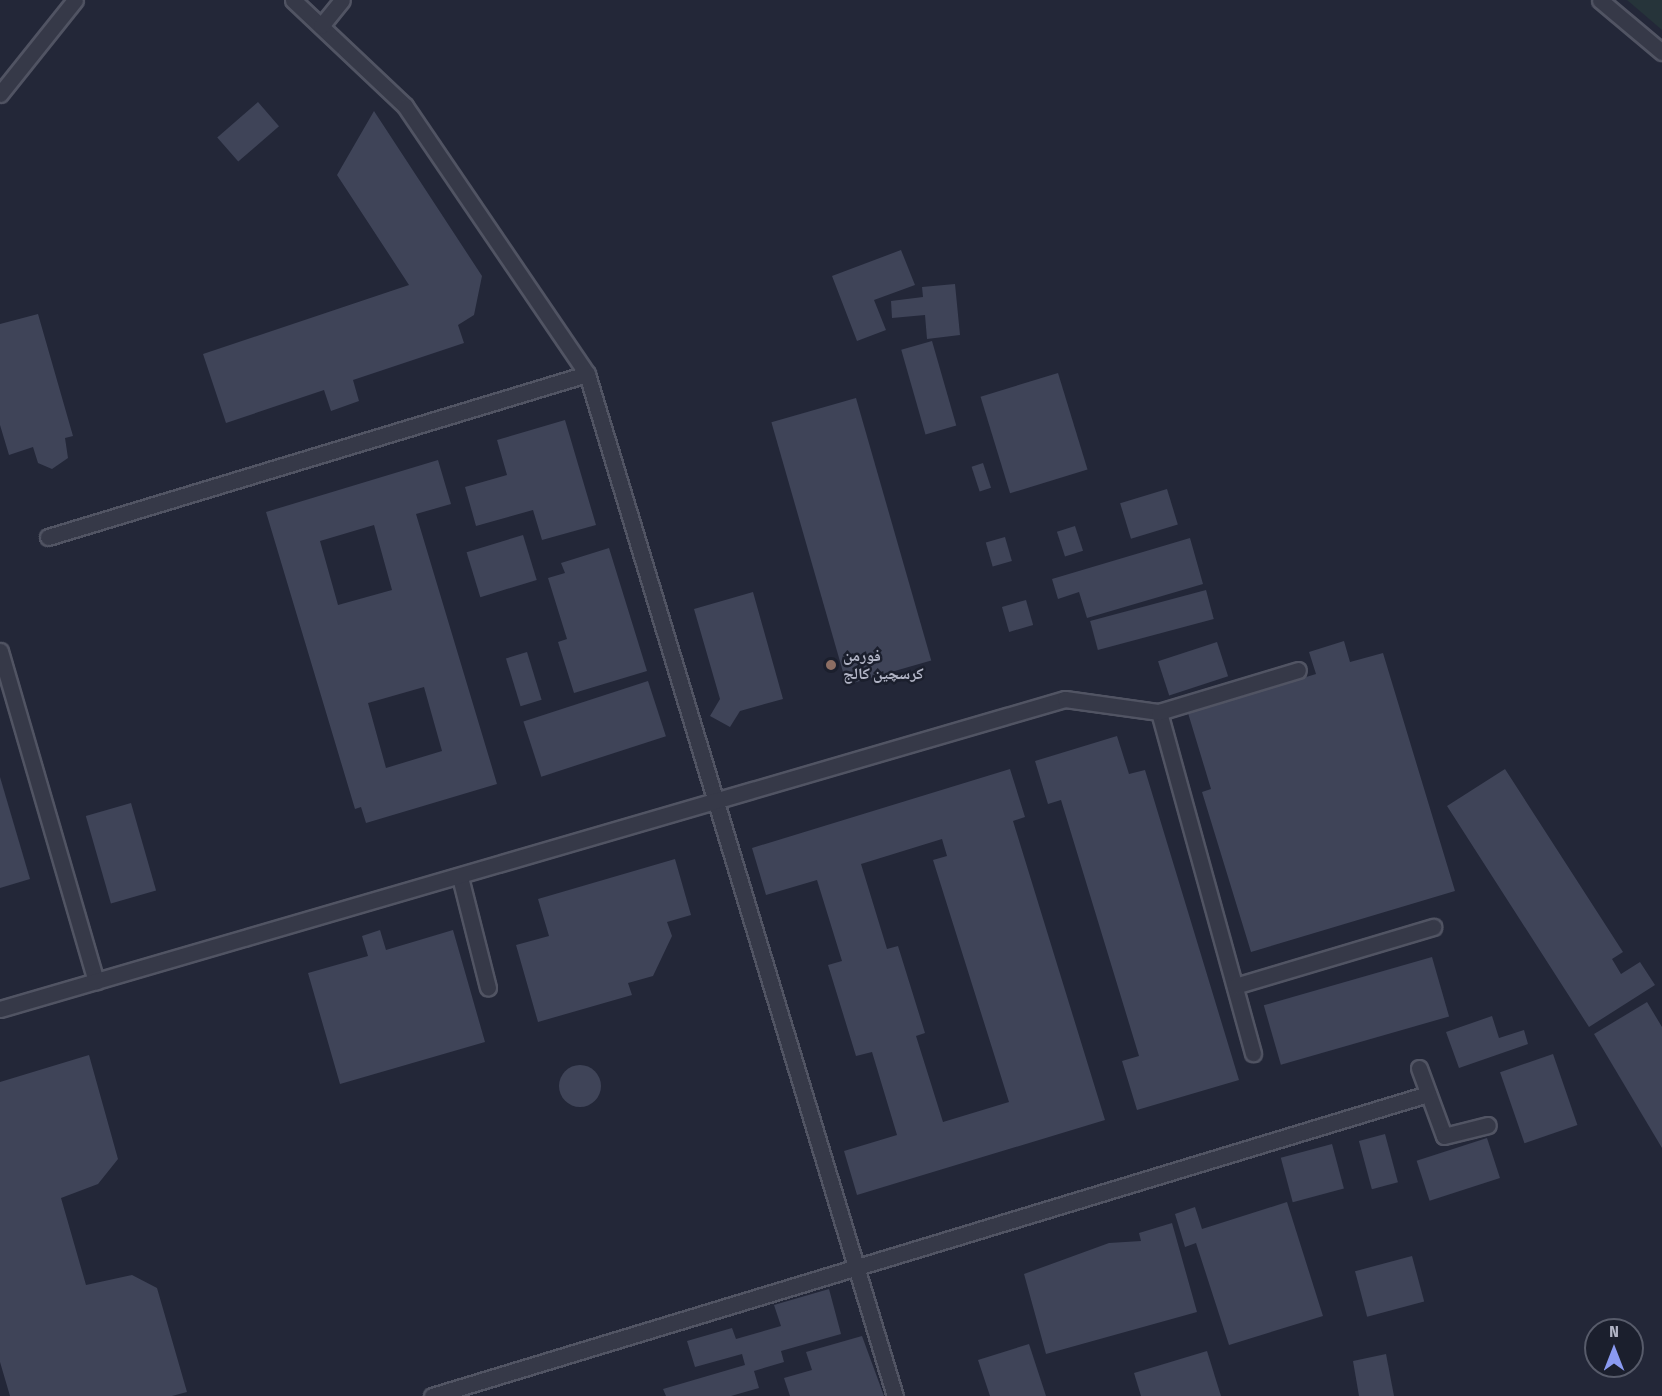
<!DOCTYPE html>
<html>
<head>
<meta charset="utf-8">
<style>
  body { margin:0 }
  #map { position:relative; width:1662px; height:1396px; overflow:hidden; background:#232738; font-family:"Fira Sans Condensed","Noto Naskh Arabic",sans-serif }
  div>[style] { position:absolute }
  .green>* { inset:0; background:#26343a }
  .building>* { inset:0; background:#3f4458; transform-origin:0 0 }
  .round { border-radius:50% }
  .roads { filter:drop-shadow(2px 0 #515463) drop-shadow(-2px 0 #515463) drop-shadow(0 2px #515463) drop-shadow(0 -2px #515463) }
  .service>* { height:15px; margin:-7.5px; padding:0 7.5px; transform-origin:7.5px; border-radius:7.5px; background:#363948 }
  .dots>* { width:16px; height:16px; translate:-50% -50%; box-sizing:border-box; border:3px solid #1b1f2d; border-radius:50% }
  span { translate:-50% -50%; white-space:nowrap; text-align:center; line-height:1.15; -webkit-text-stroke:5px #1b1f2d; paint-order:stroke }
  .poi-label { font-size:16px; color:#b1b4c5; font-weight:700 }
  .left { translate:0 -50%; text-align:left }
  .north { position:absolute; left:1584px; top:1318px; width:60px; height:60px; box-sizing:border-box; background:#1b1f2d; border:2px solid #575b6a; border-radius:50%; rotate:0deg; font-size:16px; font-weight:700; line-height:24px; text-align:center; color:#b1b4c5 }
  .north::after { content:''; display:block; margin:auto; width:21px; height:27px; background:#8a9af1; clip-path:polygon(50% 0,100% 100%,50% 72%,0 100%) }
</style>
</head>
<body>
<div id="map">
  <div class="green">
    <i style="clip-path:polygon(1627px 0,1662px 0,1662px 30px)"></i>
  </div>
  <div class="building">
    <i style="left:258px;top:102px;width:32px;height:54px;rotate:49deg"></i>
    <i style="clip-path:polygon(374px 111px,482px 276px,474px 315px,458px 325px,464px 343px,353px 380px,359px 401px,331px 411px,324px 390px,226px 423px,203px 354px,409px 285px,337px 175px)"></i>
    <i style="clip-path:polygon(901px 250px,915px 285px,874px 300px,886px 330px,857px 341px,832px 276px)"></i>
    <i style="clip-path:polygon(955px 284px,960px 335px,927px 339px,925px 315px,892px 318px,891px 301px,923px 297px,922px 287px)"></i>
    <i style="clip-path:polygon(38px 314px,73px 436px,65px 438px,68px 458px,52px 469px,38px 463px,33px 447px,9px 455px,0 425px,0 324px)"></i>
    <i style="left:932px;top:341px;width:88px;height:32px;rotate:74deg"></i>
    <i style="left:1058px;top:373px;width:101px;height:81px;rotate:73deg"></i>
    <i style="left:856px;top:398px;width:273px;height:88px;rotate:74deg"></i>
    <i style="clip-path:polygon(565px 420px,596px 525px,542px 540px,533px 510px,476px 526px,465px 487px,507px 475px,497px 440px)"></i>
    <i style="clip-path:polygon(evenodd,438px 460px,451px 504px,416px 514px,497px 784px,366px 823px,361px 807px,355px 809px,266px 512px,438px 460px,374px 525px,392px 590px,338px 605px,320px 541px,374px 525px,438px 460px,424px 687px,442px 751px,386px 768px,368px 703px,424px 687px)"></i>
    <i style="left:983px;top:463px;width:26px;height:12px;rotate:72deg"></i>
    <i style="left:1167px;top:489px;width:37px;height:49px;rotate:73deg"></i>
    <i style="left:1075px;top:526px;width:26px;height:19px;rotate:72deg"></i>
    <i style="left:523px;top:535px;width:47px;height:59px;rotate:73deg"></i>
    <i style="left:1005px;top:537px;width:25px;height:20px;rotate:74deg"></i>
    <i style="clip-path:polygon(1190px 538px,1203px 584px,1087px 618px,1079px 592px,1058px 599px,1052px 579px)"></i>
    <i style="clip-path:polygon(609px 548px,647px 671px,574px 693px,558px 642px,567px 639px,548px 578px,565px 573px,561px 563px)"></i>
    <i style="left:1206px;top:590px;width:30px;height:120px;rotate:75deg"></i>
    <i style="clip-path:polygon(753px 592px,783px 699px,740px 711px,730px 727px,710px 716px,720px 699px,694px 609px)"></i>
    <i style="left:1026px;top:600px;width:26px;height:25px;rotate:74deg"></i>
    <i style="clip-path:polygon(1344px 641px,1350px 662px,1383px 653px,1455px 891px,1251px 952px,1202px 792px,1211px 789px,1188px 713px,1316px 674px,1309px 652px)"></i>
    <i style="left:1217px;top:642px;width:36px;height:62px;rotate:72deg"></i>
    <i style="left:527px;top:652px;width:50px;height:22px;rotate:73deg"></i>
    <i style="left:648px;top:681px;width:58px;height:131px;rotate:72deg"></i>
    <i style="clip-path:polygon(1117px 736px,1129px 774px,1145px 770px,1239px 1080px,1137px 1110px,1122px 1061px,1139px 1056px,1061px 800px,1048px 804px,1035px 761px)"></i>
    <i style="clip-path:polygon(evenodd,1010px 769px,1025px 817px,1013px 821px,1105px 1120px,857px 1195px,844px 1151px,897px 1135px,872px 1052px,856px 1056px,828px 965px,842px 961px,817px 880px,766px 895px,752px 848px,1010px 769px,942px 839px,947px 856px,933px 860px,1009px 1102px,943px 1122px,916px 1036px,925px 1033px,898px 946px,887px 949px,861px 864px,942px 839px)"></i>
    <i style="clip-path:polygon(1505px 769px,1623px 952px,1612px 959px,1621px 974px,1640px 962px,1655px 985px,1589px 1027px,1447px 806px)"></i>
    <i style="clip-path:polygon(0 777px,30px 879px,0 888px)"></i>
    <i style="left:131px;top:803px;width:91px;height:47px;rotate:74deg"></i>
    <i style="clip-path:polygon(675px 859px,691px 915px,667px 922px,672px 936px,653px 976px,628px 983px,632px 995px,538px 1022px,516px 945px,549px 936px,538px 899px)"></i>
    <i style="clip-path:polygon(380px 930px,386px 950px,453px 930px,485px 1042px,340px 1084px,308px 973px,368px 956px,362px 936px)"></i>
    <i style="left:1432px;top:957px;width:62px;height:175px;rotate:74deg"></i>
    <i style="clip-path:polygon(1647px 1002px,1662px 1027px,1662px 1148px,1594px 1034px)"></i>
    <i style="clip-path:polygon(1492px 1016px,1499px 1038px,1524px 1030px,1528px 1044px,1459px 1068px,1446px 1032px)"></i>
    <i style="left:1553px;top:1054px;width:75px;height:56px;rotate:71deg"></i>
    <i style="clip-path:polygon(89px 1055px,118px 1159px,98px 1184px,61px 1198px,86px 1285px,132px 1275px,157px 1288px,187px 1392px,172px 1396px,10px 1396px,0 1362px,0 1082px)"></i>
    <i class="round" style="left:559px;top:1065px;width:42px;height:42px"></i>
    <i style="left:1385px;top:1134px;width:50px;height:27px;rotate:75deg"></i>
    <i style="left:1487px;top:1138px;width:42px;height:74px;rotate:72deg"></i>
    <i style="left:1332px;top:1144px;width:46px;height:53px;rotate:75deg"></i>
    <i style="clip-path:polygon(1287px 1202px,1323px 1316px,1229px 1345px,1196px 1243px,1185px 1247px,1175px 1214px,1195px 1207px,1202px 1229px)"></i>
    <i style="clip-path:polygon(1172px 1223px,1197px 1312px,1046px 1354px,1024px 1274px,1109px 1243px,1141px 1241px,1139px 1233px)"></i>
    <i style="left:1412px;top:1256px;width:47px;height:59px;rotate:75deg"></i>
    <i style="clip-path:polygon(829px 1289px,841px 1334px,781px 1351px,784px 1362px,754px 1371px,759px 1388px,731px 1396px,666px 1396px,663px 1389px,745px 1365px,742px 1354px,695px 1367px,687px 1341px,732px 1328px,736px 1339px,781px 1326px,774px 1305px)"></i>
    <i style="clip-path:polygon(862px 1336px,884px 1396px,790px 1396px,784px 1378px,812px 1370px,806px 1352px)"></i>
    <i style="clip-path:polygon(1029px 1344px,1046px 1396px,990px 1396px,978px 1360px)"></i>
    <i style="clip-path:polygon(1207px 1351px,1221px 1396px,1141px 1396px,1134px 1373px)"></i>
    <i style="clip-path:polygon(1386px 1354px,1394px 1396px,1359px 1396px,1353px 1361px)"></i>
  </div>
  <div class="roads">
    <div class="service">
      <i style="left:293px;top:0;width:154px;rotate:43.4deg"></i>
      <i style="left:405px;top:106px;width:324px;rotate:55.8deg"></i>
      <i style="left:587px;top:374px;width:1067px;rotate:73.23deg"></i>
      <i style="left:1600px;top:0;width:81px;rotate:40deg"></i>
      <i style="left:321px;top:26px;width:33px;rotate:-51deg"></i>
      <i style="left:0;top:94px;width:120px;rotate:-51.4deg"></i>
      <i style="left:48px;top:537px;width:563px;rotate:-16.83deg"></i>
      <i style="left:0;top:651px;width:344px;rotate:73.8deg"></i>
      <i style="left:1159px;top:712px;width:354px;rotate:74.6deg"></i>
      <i style="left:460px;top:877px;width:114px;rotate:75.8deg"></i>
      <i style="left:1235px;top:986px;width:207px;rotate:-16.6deg"></i>
      <i style="left:0;top:1009px;width:1109px;rotate:-16.23deg"></i>
      <i style="left:1065px;top:699px;width:95px;rotate:7.9deg"></i>
      <i style="left:1159px;top:712px;width:145px;rotate:-16.8deg"></i>
      <i style="left:1419px;top:1068px;width:72px;rotate:69.8deg"></i>
      <i style="left:1444px;top:1136px;width:45px;rotate:-14deg"></i>
      <i style="left:432px;top:1396px;width:1041px;rotate:-16.87deg"></i>
    </div>
  </div>
  <div class="dots">
    <i style="left:831px;top:665px;background:#8d6e63"></i>
  </div>
  <div class="poi-label">
    <span class="left" style="left:843px;top:665px">فورمن<br>کرسچین کالج</span>
  </div>
  <div class="north">N</div>
</div>
</body>
</html>
